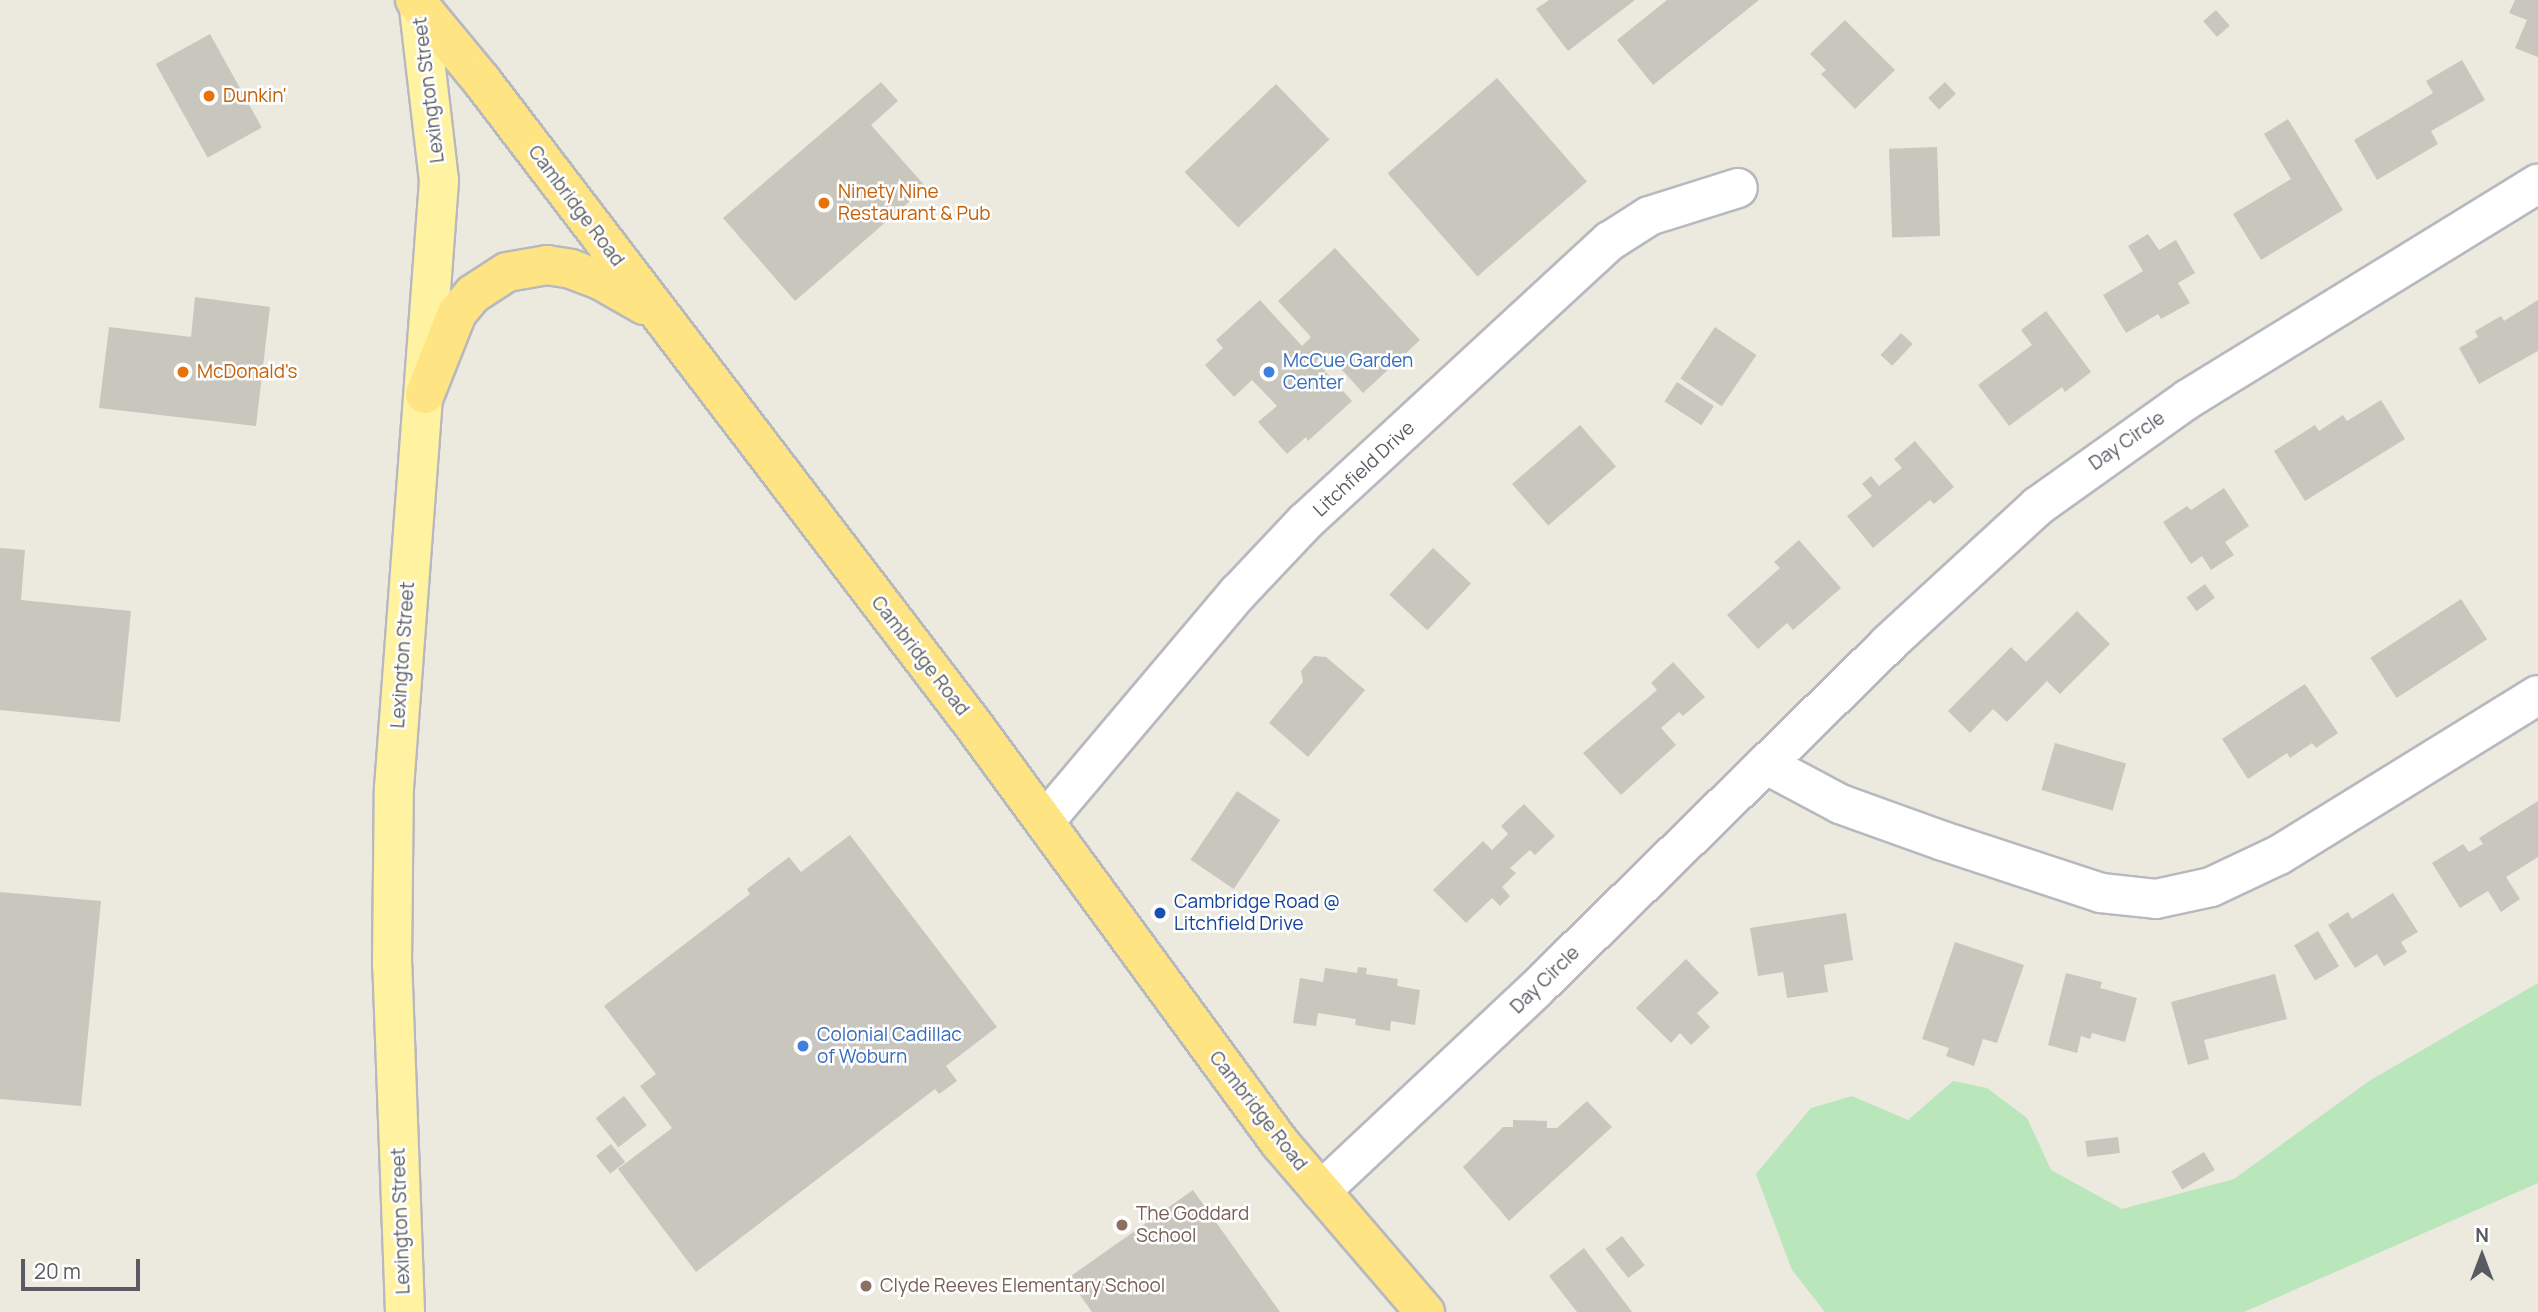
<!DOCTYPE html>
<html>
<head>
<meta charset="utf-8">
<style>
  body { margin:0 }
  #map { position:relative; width:2538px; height:1312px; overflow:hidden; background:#eceadf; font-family:Manrope,sans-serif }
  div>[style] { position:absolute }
  .green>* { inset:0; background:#b9e6bb }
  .building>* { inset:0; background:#c9c6be; transform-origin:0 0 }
  .roads { filter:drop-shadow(2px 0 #b7b9bf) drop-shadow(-2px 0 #b7b9bf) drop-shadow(0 2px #b7b9bf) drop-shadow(0 -2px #b7b9bf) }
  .street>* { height:38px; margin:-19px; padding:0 19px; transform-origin:19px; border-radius:19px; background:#fff }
  .primary>* { height:38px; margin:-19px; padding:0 19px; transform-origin:19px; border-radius:19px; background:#fff3a1 }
  .highway>* { height:38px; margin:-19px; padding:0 19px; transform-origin:19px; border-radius:19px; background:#ffe483 }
  .dots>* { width:19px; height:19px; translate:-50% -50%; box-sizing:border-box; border:4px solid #fff; border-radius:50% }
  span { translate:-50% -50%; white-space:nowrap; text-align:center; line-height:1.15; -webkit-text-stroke:5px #fff; paint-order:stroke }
  .street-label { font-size:19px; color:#585b61 }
  .food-label { font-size:19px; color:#c56008 }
  .left { translate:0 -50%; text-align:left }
  .shop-label { font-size:19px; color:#366cbe }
  .transit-label { font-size:19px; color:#164399 }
  .education-label { font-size:19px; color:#785e54 }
  .north { position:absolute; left:2447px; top:1221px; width:70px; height:70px; -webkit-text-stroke:5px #fff; paint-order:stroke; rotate:0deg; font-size:19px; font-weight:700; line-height:28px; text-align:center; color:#585b61 }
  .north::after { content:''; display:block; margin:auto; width:24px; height:32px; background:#585b61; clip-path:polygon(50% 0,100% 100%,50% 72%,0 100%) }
  .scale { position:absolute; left:21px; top:1259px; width:119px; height:32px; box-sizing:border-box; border:4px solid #585b61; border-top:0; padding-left:9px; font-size:21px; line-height:24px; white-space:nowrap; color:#585b61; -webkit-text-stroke:5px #fff; paint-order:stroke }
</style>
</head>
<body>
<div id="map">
  <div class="green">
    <i style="clip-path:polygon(2538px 983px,2538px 1183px,2244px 1312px,1825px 1312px,1792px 1270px,1756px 1174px,1811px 1108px,1852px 1096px,1908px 1120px,1953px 1081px,1987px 1088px,2027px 1118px,2051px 1170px,2122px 1209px,2234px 1179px,2369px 1081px)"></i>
  </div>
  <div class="building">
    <i style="clip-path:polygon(1549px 0,1635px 0,1568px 51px,1536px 9px)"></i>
    <i style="clip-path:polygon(1667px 0,1759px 0,1653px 85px,1617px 40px)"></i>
    <i style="clip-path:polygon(2515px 0,2538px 0,2538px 57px,2515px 48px,2527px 20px,2509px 13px)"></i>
    <i style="left:2216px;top:10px;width:21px;height:17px;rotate:49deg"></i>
    <i style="clip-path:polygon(1845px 20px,1895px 70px,1855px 109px,1821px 74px,1826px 70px,1810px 54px)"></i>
    <i style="left:210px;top:34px;width:107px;height:62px;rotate:61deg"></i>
    <i style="clip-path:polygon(2462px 60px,2485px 100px,2431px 131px,2438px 144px,2377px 180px,2354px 140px,2433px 93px,2426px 81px)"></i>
    <i style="left:1497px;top:78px;width:137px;height:145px;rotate:49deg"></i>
    <i style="clip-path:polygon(881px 82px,898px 101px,871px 125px,926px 187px,795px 301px,723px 218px)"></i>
    <i style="left:1945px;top:82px;width:16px;height:23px;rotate:47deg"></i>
    <i style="left:1276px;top:84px;width:77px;height:127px;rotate:46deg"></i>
    <i style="clip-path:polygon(2288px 119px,2343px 210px,2261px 260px,2233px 214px,2291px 179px,2264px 134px)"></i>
    <i style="left:1937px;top:147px;width:89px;height:48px;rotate:88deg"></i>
    <i style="clip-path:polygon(2148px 234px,2159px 250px,2176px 240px,2195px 273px,2178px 283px,2190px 303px,2161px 319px,2158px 314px,2126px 333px,2103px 295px,2143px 271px,2128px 246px)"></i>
    <i style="clip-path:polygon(1335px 248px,1420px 340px,1363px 393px,1326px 352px,1316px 361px,1352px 401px,1308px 441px,1306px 437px,1287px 454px,1258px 422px,1277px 406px,1252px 380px,1234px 397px,1205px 365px,1223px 348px,1216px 340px,1260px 300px,1302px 346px,1311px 337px,1278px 301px)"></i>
    <i style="clip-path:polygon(195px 297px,270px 307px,256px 426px,99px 408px,109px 327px,191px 337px)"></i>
    <i style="clip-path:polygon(2538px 300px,2538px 351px,2479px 384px,2459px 348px,2478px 337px,2475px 331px,2501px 316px,2504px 321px)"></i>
    <i style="clip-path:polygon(2046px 311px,2091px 372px,2065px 392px,2062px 387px,2009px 426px,1978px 385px,2032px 345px,2021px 330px)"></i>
    <i style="left:1715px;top:327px;width:50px;height:62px;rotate:34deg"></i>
    <i style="left:1901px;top:333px;width:16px;height:30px;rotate:43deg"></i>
    <i style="left:1677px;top:382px;width:44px;height:23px;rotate:33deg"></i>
    <i style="clip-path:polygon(2381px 400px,2405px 439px,2305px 501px,2274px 451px,2315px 425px,2319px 431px,2343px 415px,2347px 421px)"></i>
    <i style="left:1580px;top:425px;width:55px;height:90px;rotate:49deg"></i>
    <i style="clip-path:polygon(1915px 441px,1954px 487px,1934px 504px,1930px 500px,1873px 548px,1847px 516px,1872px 496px,1862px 484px,1871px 476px,1879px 486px,1902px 468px,1894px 459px)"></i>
    <i style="clip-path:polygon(2224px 488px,2249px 526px,2225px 542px,2234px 555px,2211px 570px,2202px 556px,2191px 564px,2163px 522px,2187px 506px,2191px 510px)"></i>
    <i style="clip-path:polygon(1799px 540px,1841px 588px,1793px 630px,1787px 623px,1758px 649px,1727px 615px,1780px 568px,1774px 562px)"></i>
    <i style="clip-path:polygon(0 548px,25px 550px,21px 600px,131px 611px,120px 722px,0 710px)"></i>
    <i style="left:1433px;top:548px;width:52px;height:64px;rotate:43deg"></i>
    <i style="left:2205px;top:584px;width:17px;height:23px;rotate:54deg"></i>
    <i style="left:2461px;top:599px;width:48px;height:108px;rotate:57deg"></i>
    <i style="clip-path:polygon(2077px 611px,2110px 644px,2060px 694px,2047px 681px,2007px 722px,1993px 709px,1970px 733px,1948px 711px,2011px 647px,2026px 662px)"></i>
    <i style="clip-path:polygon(1314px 656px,1326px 657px,1365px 690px,1308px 757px,1269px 723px,1303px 682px,1301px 671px)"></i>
    <i style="clip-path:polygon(1673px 662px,1705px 697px,1683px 716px,1679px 712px,1661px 728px,1676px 745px,1621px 795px,1583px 753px,1657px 690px,1651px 683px)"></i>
    <i style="clip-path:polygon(2305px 684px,2338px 733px,2316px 748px,2312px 743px,2290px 758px,2287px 753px,2248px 779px,2222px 739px)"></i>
    <i style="left:2055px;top:743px;width:74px;height:49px;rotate:16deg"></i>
    <i style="left:1237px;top:791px;width:52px;height:83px;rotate:34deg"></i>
    <i style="clip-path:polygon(2538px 801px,2538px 857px,2506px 877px,2520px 899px,2501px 912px,2488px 891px,2460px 908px,2432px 863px,2463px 844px,2469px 852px,2483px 844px,2479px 838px)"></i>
    <i style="clip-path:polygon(1524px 804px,1555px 836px,1535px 855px,1530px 850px,1510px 868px,1516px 873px,1502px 887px,1510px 896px,1500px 906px,1492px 898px,1466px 923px,1433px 890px,1483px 841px,1492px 850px,1508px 834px,1501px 826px)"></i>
    <i style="clip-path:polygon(850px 835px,997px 1027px,946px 1066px,957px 1081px,939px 1094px,935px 1089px,696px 1272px,618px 1169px,672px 1128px,640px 1086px,656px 1074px,604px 1006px,750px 894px,747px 889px,789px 857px,801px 872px)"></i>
    <i style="clip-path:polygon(0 892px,101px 901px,81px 1106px,0 1099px)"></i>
    <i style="clip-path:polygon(2393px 893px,2418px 932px,2401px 942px,2407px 952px,2384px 966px,2377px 954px,2355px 968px,2328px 925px,2348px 912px,2352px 919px)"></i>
    <i style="clip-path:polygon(1846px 913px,1853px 960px,1824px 965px,1828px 992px,1787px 998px,1783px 972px,1758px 976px,1750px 928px)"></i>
    <i style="left:2318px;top:931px;width:41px;height:28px;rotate:59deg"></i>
    <i style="clip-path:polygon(1955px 942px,2024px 965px,1997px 1043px,1983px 1039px,1974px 1066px,1946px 1056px,1949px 1048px,1922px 1039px)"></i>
    <i style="clip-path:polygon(1686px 959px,1719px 993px,1697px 1013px,1710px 1027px,1691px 1045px,1680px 1033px,1671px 1043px,1636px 1008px)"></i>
    <i style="clip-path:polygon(1358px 967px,1367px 968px,1366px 974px,1398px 979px,1397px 986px,1420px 990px,1415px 1025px,1391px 1021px,1390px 1031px,1355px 1025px,1356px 1019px,1318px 1013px,1316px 1026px,1293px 1023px,1300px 978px,1323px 982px,1325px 968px,1357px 973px)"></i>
    <i style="clip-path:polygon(2066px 973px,2102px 982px,2100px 988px,2137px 998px,2125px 1042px,2092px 1033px,2090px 1039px,2081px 1036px,2077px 1053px,2048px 1045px)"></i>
    <i style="clip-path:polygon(2275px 974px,2287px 1019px,2204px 1040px,2209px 1059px,2188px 1065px,2171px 1002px)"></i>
    <i style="left:624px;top:1096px;width:37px;height:36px;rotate:52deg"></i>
    <i style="clip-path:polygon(1587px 1101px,1612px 1127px,1509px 1221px,1463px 1167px,1503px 1127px,1513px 1127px,1513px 1120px,1547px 1121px,1547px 1128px,1557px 1128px)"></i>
    <i style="left:2118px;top:1137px;width:16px;height:33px;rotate:83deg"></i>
    <i style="left:611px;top:1144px;width:23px;height:19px;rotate:52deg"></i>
    <i style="left:2204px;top:1152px;width:21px;height:38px;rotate:59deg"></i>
    <i style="clip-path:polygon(1193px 1190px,1280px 1312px,1092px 1312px,1068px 1278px)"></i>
    <i style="left:1622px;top:1236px;width:37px;height:21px;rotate:52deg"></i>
    <i style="clip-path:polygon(1584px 1248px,1632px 1312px,1577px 1312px,1549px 1276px)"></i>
  </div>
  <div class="roads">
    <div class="street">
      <i style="left:1767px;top:765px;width:83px;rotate:28.1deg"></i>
      <i style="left:1840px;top:804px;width:109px;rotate:19.8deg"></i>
      <i style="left:1943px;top:841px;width:166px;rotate:18.2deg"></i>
      <i style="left:2101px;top:893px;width:55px;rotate:6.2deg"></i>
      <i style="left:2156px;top:899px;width:56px;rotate:-12.3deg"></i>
      <i style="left:2211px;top:887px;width:75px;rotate:-25.2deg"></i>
      <i style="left:2279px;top:855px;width:304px;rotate:-31.7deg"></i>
      <i style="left:1045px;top:821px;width:299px;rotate:-49.8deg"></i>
      <i style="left:1238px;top:593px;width:98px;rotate:-46.7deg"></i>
      <i style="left:1305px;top:522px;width:415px;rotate:-42.7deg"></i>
      <i style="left:1610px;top:241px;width:46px;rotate:-32.7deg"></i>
      <i style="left:1649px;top:216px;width:93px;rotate:-17.5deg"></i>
      <i style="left:1321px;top:1191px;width:295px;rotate:-43.2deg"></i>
      <i style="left:1536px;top:989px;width:493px;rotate:-44.4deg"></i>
      <i style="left:1888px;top:644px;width:204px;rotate:-42.6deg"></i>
      <i style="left:2038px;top:506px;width:184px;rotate:-35.5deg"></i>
      <i style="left:2188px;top:399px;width:411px;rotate:-31.6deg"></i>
    </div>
    <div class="primary">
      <i style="left:405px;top:1312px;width:347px;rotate:-92.1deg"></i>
      <i style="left:392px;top:965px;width:177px;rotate:-89.4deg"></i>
      <i style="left:394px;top:788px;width:609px;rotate:-85.76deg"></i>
      <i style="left:439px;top:181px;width:182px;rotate:-96.6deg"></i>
    </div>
    <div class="highway">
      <i style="left:415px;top:0;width:105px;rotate:50.4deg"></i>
      <i style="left:482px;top:81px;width:808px;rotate:52.65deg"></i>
      <i style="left:972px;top:723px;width:521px;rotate:53.75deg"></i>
      <i style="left:1280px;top:1143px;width:223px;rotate:49.4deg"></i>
      <i style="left:425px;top:394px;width:87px;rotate:-68.4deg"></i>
      <i style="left:457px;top:313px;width:25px;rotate:-50deg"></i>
      <i style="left:473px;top:294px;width:40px;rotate:-32.9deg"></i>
      <i style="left:507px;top:272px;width:41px;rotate:-9.9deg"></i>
      <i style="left:547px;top:265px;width:24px;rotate:9deg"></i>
      <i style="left:571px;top:269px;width:31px;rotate:21deg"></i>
      <i style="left:600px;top:280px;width:51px;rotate:29.6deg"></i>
    </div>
  </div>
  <div class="dots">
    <i style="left:209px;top:96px;background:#e8710a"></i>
    <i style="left:824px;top:203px;background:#e8710a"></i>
    <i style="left:183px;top:372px;background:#e8710a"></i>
    <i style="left:1269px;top:372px;background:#3f7fe0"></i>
    <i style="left:1160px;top:913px;background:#1a4fb4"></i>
    <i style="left:803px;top:1046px;background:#3f7fe0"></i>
    <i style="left:1122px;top:1225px;background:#8d6e63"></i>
    <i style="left:866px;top:1286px;background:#8d6e63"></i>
  </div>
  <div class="street-label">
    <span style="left:429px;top:90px;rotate:-97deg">Lexington Street</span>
    <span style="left:576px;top:206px;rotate:53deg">Cambridge Road</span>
    <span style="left:2127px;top:441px;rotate:-35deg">Day Circle</span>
    <span style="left:1364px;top:469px;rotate:-43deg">Litchfield Drive</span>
    <span style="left:403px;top:655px;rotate:-86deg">Lexington Street</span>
    <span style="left:920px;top:656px;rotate:52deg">Cambridge Road</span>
    <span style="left:1545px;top:980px;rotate:-44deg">Day Circle</span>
    <span style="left:1258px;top:1111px;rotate:52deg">Cambridge Road</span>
    <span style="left:401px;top:1221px;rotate:-92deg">Lexington Street</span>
  </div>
  <div class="food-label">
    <span class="left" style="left:223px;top:96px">Dunkin'</span>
    <span class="left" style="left:838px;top:203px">Ninety Nine<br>Restaurant &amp; Pub</span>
    <span class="left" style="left:197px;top:372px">McDonald's</span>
  </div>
  <div class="shop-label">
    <span class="left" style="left:1283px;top:372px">McCue Garden<br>Center</span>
    <span class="left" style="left:817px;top:1046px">Colonial Cadillac<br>of Woburn</span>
  </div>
  <div class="transit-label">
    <span class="left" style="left:1174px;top:913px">Cambridge Road @<br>Litchfield Drive</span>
  </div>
  <div class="education-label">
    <span class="left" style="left:1136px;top:1225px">The Goddard<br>School</span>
    <span class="left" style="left:880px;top:1286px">Clyde Reeves Elementary School</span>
  </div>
  <div class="north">N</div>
  <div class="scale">20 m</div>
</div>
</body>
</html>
